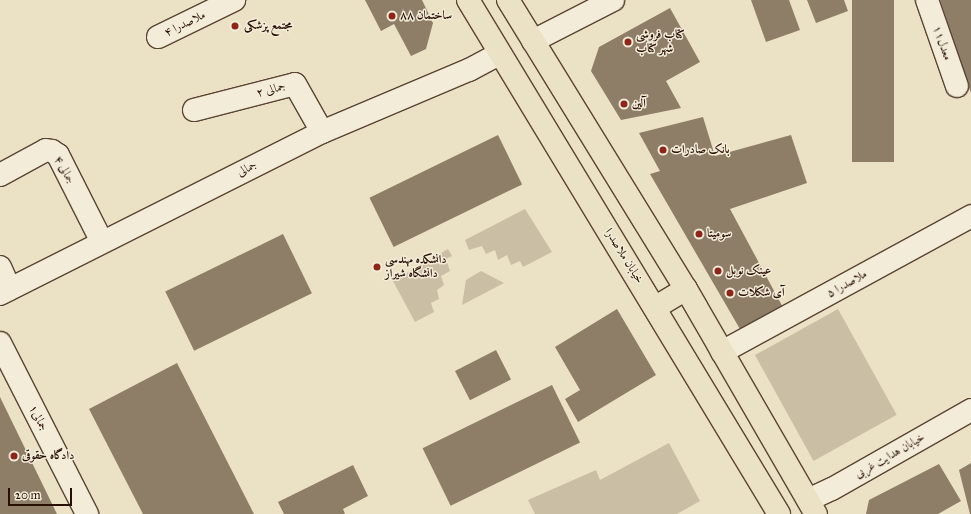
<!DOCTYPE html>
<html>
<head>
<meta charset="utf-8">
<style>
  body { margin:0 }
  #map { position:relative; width:971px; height:514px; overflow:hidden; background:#ebe2c5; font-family:"IM FELL Great Primer",Amiri,serif }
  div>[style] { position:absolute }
  .green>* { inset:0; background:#cabea4; transform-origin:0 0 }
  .building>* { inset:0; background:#8e7d67; transform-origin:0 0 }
  .roads { filter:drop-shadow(1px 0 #5a4433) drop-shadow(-1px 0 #5a4433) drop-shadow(0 1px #5a4433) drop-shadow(0 -1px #5a4433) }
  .minor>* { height:22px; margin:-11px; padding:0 11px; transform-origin:11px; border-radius:11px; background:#f2ecd9 }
  .major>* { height:22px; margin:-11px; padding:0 11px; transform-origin:11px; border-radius:11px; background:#ebe2c5 }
  .dots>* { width:11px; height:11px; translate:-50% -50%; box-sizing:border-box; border:2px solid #f2ecd9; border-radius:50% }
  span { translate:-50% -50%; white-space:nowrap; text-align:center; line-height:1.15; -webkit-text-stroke:3px #f2ecd9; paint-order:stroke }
  .poi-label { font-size:12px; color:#290f02; font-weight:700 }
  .left { translate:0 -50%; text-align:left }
  .street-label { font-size:12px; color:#290f02 }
  .scale { position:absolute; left:8px; top:488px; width:64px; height:18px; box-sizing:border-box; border:2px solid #290f02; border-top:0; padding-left:5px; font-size:12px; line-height:14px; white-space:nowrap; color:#290f02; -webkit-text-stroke:3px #f2ecd9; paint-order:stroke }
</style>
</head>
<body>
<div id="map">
  <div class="green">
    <i style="clip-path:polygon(525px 209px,552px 252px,523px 267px,520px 261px,511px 265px,507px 255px,498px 260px,495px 250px,486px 254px,482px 246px,469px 250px,465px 240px)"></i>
    <i style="clip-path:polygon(448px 249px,452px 256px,446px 259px,450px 271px,441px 276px,444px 285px,437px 290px,439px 299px,431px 303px,434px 312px,415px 322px,393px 281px)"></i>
    <i style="clip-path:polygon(481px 271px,504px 283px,462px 305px,466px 280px)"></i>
    <i style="left:838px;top:309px;width:121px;height:95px;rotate:61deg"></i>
    <i style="clip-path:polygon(669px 443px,700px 501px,677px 514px,535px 514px,528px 500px,596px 470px,600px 480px)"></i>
  </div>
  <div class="building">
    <i style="clip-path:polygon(365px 0,422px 0,433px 23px,426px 49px,411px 56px,394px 24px,381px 31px)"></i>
    <i style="clip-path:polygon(751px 0,789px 0,800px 30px,766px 42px)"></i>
    <i style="clip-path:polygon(807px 0,844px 0,848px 11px,816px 23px)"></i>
    <i style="left:852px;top:0;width:42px;height:162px"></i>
    <i style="clip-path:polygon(940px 0,971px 0,971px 93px)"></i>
    <i style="clip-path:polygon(670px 8px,700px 62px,666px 81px,681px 108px,621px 120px,591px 71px,599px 47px)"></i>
    <i style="clip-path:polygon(703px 117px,715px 156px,791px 135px,807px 183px,730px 209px,786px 313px,744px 336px,650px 174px,660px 171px,639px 133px)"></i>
    <i style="left:498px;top:135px;width:55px;height:143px;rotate:64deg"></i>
    <i style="left:283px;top:234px;width:66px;height:131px;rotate:64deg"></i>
    <i style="clip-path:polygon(617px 309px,656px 375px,578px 422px,565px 399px,580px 390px,555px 347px)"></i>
    <i style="left:496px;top:350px;width:33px;height:46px;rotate:63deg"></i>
    <i style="clip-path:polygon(177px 363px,254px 514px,143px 514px,89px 409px)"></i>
    <i style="left:552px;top:385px;width:64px;height:144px;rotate:64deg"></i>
    <i style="clip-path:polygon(0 397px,57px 514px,0 514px)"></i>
    <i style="clip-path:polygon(971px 463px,971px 514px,970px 514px,959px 470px)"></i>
    <i style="clip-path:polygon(939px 464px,961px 501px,938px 514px,866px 514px,869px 500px)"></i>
    <i style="clip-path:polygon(353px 465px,368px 496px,343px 509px,345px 514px,284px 514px,278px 502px)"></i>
  </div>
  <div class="roads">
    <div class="minor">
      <i style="left:927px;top:0;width:91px;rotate:70.8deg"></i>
      <i style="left:158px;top:37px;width:85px;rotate:-26deg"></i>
      <i style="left:533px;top:41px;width:90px;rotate:-27.1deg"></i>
      <i style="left:194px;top:110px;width:104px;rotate:-14.4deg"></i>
      <i style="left:295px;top:84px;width:55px;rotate:60.6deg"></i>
      <i style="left:0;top:175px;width:52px;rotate:-28.5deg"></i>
      <i style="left:46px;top:150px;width:6px;rotate:9deg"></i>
      <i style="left:52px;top:151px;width:7px;rotate:34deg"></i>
      <i style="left:58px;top:155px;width:97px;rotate:63.2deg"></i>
      <i style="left:0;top:267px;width:24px;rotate:66deg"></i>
      <i style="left:0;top:294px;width:360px;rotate:-26.7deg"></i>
      <i style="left:322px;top:132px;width:160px;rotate:-22.9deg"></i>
      <i style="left:469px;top:70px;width:34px;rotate:-28deg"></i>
      <i style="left:0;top:343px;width:192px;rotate:63deg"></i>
      <i style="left:722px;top:352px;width:284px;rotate:-28.6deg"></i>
      <i style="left:808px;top:500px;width:26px;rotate:-25deg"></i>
      <i style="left:832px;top:489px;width:160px;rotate:-29.6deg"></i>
    </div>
    <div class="major">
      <i style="left:468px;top:0;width:601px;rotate:58.82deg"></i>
      <i style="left:508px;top:0;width:339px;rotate:58.4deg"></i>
      <i style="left:686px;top:289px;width:260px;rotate:60deg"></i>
      <i style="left:656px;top:307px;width:35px;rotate:-31deg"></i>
    </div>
  </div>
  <div class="dots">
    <i style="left:392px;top:16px;background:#8f2418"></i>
    <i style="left:235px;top:26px;background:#8f2418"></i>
    <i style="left:628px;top:42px;background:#8f2418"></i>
    <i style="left:624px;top:104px;background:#8f2418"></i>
    <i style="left:663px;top:150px;background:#8f2418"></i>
    <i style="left:699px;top:234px;background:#8f2418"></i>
    <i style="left:377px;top:267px;background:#8f2418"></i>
    <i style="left:718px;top:271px;background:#8f2418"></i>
    <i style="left:730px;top:293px;background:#8f2418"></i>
    <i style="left:14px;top:456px;background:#8f2418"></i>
  </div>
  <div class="poi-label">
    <span class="left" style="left:400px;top:16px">ساختمان ۸۸</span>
    <span class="left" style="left:244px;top:26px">مجتمع پزشکی</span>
    <span class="left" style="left:636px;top:42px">کتاب فروشی<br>شهر کتاب</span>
    <span class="left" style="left:632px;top:104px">آلین</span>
    <span class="left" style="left:671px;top:150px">بانک صادرات</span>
    <span class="left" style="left:707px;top:234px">سومیتا</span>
    <span class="left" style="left:385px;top:267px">دانشکده مهندسی<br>دانشگاه شیراز</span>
    <span class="left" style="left:726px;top:271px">عینک نوبل</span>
    <span class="left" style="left:738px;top:293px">آی شکلات</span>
    <span class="left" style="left:22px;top:456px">دادگاه حقوقی</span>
  </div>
  <div class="street-label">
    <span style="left:185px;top:24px;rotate:-26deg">۴ ملاصدرا</span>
    <span style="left:942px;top:43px;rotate:71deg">معدل۱۱</span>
    <span style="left:271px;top:90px;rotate:-15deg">۲ جمالی</span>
    <span style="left:247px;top:169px;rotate:-27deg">جمالی</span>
    <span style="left:64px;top:170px;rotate:60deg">۴ جمالی</span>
    <span style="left:624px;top:256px;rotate:58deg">خیابان ملاصدرا</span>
    <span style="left:847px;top:284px;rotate:-29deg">۵ ملاصدرا</span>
    <span style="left:38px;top:418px;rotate:63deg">جمالی۱</span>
    <span style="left:890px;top:456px;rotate:-30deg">خیابان هدایت غربی</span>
  </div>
  <div class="scale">20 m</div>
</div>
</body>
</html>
